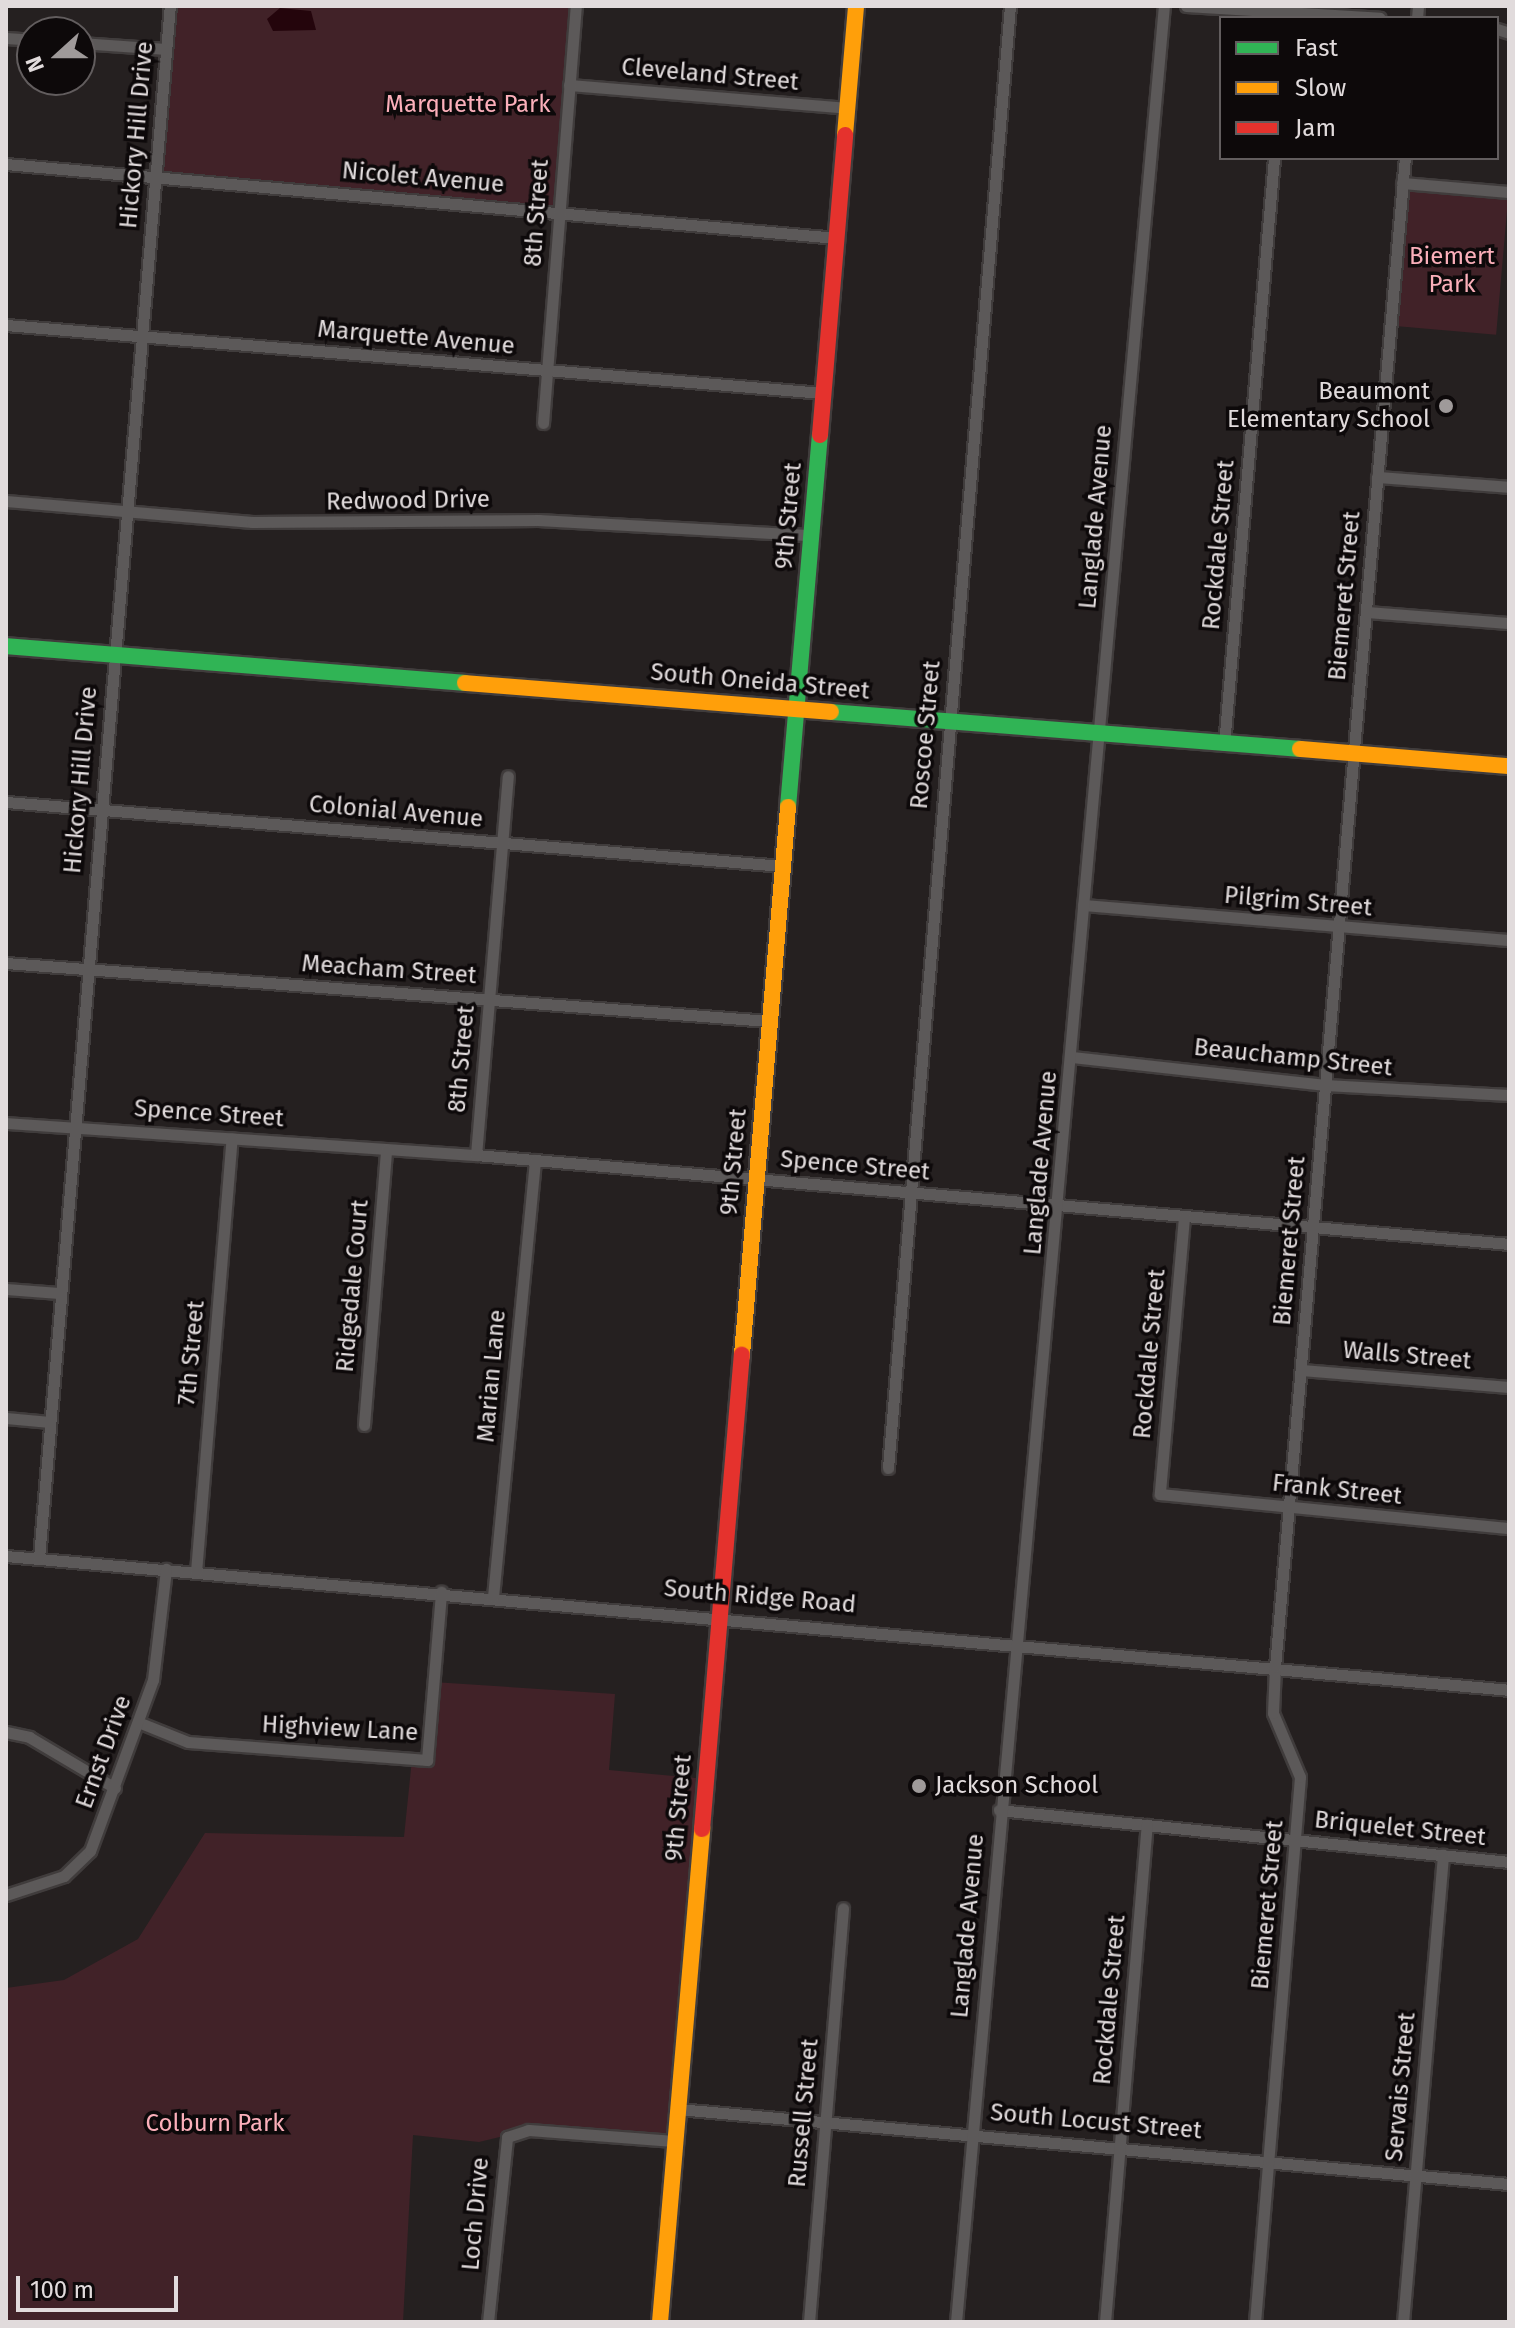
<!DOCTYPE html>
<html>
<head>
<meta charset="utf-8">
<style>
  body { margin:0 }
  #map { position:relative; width:1515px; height:2328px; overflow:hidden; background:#252020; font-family:"Fira Sans",sans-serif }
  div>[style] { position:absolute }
  .green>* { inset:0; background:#412228; transform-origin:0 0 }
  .water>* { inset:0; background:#24050c }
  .roads { filter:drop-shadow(2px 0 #403c3c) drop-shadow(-2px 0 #403c3c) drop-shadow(0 2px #403c3c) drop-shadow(0 -2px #403c3c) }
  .street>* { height:11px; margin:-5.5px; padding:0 5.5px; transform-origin:5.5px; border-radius:5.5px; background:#5c5959 }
  .fast>* { height:16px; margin:-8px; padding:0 8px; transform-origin:8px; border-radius:8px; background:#30b455 }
  .slow>* { height:16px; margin:-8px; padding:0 8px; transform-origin:8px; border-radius:8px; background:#ff9f0a }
  .jam>* { height:16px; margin:-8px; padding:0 8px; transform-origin:8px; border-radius:8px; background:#e5322d }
  .dots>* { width:22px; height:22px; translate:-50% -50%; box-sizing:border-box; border:4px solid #0d090a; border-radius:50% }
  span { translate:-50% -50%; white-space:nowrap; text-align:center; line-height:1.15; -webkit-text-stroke:7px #0d090a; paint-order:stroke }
  .street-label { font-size:24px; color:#e1dbdc }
  .park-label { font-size:24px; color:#fbafba }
  .poi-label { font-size:24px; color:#e1dbdc }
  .right { translate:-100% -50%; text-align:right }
  .left { translate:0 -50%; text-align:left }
  .frame { position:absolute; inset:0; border:8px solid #e1dbdc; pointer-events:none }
  .legend { position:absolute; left:1219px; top:16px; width:280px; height:144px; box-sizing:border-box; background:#0d090a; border:2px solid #625d5e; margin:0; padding:10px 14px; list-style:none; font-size:24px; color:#e1dbdc }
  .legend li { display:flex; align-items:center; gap:16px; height:40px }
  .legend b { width:40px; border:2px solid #625d5e }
  .north { position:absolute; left:16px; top:16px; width:80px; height:80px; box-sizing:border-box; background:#0d090a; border:2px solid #625d5e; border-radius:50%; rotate:249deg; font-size:22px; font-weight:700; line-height:32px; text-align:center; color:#e1dbdc }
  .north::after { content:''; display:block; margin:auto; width:28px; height:36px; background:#9f9a9a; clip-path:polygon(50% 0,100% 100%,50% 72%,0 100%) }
  .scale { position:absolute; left:16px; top:2276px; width:162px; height:36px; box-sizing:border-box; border:4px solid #e1dbdc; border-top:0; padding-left:10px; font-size:24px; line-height:28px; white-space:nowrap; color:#e1dbdc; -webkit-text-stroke:6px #0d090a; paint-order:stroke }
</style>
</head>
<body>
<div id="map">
  <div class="green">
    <i style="clip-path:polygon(170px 6px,576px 6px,559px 213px,155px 176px)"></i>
    <i style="left:1402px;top:183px;width:107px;height:143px;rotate:5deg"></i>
    <i style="clip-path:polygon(433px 1682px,615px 1694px,609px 1770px,706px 1779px,675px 2141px,528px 2130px,479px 2142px,413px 2135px,403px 2322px,6px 2322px,6px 1988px,64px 1980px,138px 1939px,205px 1833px,404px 1837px,412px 1759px,426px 1760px)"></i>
  </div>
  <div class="water">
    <i style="clip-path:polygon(280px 8px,311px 11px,316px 30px,273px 31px,267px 19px)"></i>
  </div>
  <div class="roads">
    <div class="street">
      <i style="left:1186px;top:6px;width:194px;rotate:3.5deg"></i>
      <i style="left:1417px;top:18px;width:12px;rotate:-85deg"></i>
      <i style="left:1497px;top:29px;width:13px;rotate:18deg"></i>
      <i style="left:6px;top:38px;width:26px;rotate:4deg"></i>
      <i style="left:80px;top:43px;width:86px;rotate:4deg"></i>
      <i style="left:569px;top:85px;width:280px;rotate:4.7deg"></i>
      <i style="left:6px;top:164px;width:834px;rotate:5.09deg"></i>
      <i style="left:1402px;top:183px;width:107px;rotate:4.8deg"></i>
      <i style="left:6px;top:325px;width:820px;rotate:4.76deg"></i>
      <i style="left:543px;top:423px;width:418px;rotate:-85.5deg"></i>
      <i style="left:1377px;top:477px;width:132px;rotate:4.3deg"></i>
      <i style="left:6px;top:501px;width:247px;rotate:4.9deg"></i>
      <i style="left:252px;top:522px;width:287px;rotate:-0.4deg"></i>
      <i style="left:539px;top:520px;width:272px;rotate:3.2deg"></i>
      <i style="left:1366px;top:612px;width:143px;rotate:4.4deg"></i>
      <i style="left:1224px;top:745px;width:589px;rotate:-85.13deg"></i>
      <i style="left:6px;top:802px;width:780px;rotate:4.71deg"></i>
      <i style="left:1083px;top:905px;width:427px;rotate:4.7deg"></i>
      <i style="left:6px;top:963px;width:765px;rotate:4.35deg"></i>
      <i style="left:1072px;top:1057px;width:255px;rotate:6.3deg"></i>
      <i style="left:1325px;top:1085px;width:184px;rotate:3.1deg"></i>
      <i style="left:6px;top:1123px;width:471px;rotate:3.9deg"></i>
      <i style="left:476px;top:1155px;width:1037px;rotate:4.92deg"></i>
      <i style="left:476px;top:1155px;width:380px;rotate:-85.2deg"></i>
      <i style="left:1184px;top:1217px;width:278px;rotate:95deg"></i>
      <i style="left:1160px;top:1494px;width:351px;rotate:5.6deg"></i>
      <i style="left:6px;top:1289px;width:53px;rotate:4.3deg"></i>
      <i style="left:1301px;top:1370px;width:209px;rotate:4.7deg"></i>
      <i style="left:6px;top:1418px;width:44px;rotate:5.2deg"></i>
      <i style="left:364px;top:1425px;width:276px;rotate:-85.4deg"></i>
      <i style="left:888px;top:1468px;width:1467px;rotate:-85.23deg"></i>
      <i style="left:6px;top:1556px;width:1509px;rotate:5.09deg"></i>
      <i style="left:39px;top:1558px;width:1558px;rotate:-85.18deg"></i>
      <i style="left:196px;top:1572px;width:435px;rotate:-85.3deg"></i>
      <i style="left:493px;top:1597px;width:439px;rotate:-84.5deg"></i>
      <i style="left:138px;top:1722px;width:54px;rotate:21.8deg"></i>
      <i style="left:188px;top:1742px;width:240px;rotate:4.3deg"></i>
      <i style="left:427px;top:1760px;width:169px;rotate:-85.2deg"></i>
      <i style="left:6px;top:1732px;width:24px;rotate:12deg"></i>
      <i style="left:29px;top:1737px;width:100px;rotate:30.7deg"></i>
      <i style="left:999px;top:1810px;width:513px;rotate:5.82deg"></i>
      <i style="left:6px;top:1895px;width:61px;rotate:-18.1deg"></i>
      <i style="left:64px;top:1876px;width:36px;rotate:-44deg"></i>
      <i style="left:90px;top:1851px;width:182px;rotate:-69.8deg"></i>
      <i style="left:153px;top:1680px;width:112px;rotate:-83.3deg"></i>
      <i style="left:678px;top:2109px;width:834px;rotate:5.16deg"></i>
      <i style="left:488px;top:2322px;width:186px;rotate:-84.1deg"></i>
      <i style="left:507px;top:2137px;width:22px;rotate:-18deg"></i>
      <i style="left:528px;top:2130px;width:147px;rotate:4.3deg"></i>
      <i style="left:809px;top:2322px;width:415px;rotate:-85.3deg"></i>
      <i style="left:956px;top:2322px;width:2325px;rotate:-84.87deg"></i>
      <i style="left:1105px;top:2322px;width:499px;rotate:-85.2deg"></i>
      <i style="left:1255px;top:2322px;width:547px;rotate:-85.28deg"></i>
      <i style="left:1300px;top:1777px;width:69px;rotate:-112.9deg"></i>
      <i style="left:1273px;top:1713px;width:46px;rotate:-87.5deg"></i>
      <i style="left:1275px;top:1667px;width:1515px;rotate:-85.08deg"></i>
      <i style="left:1403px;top:2322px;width:469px;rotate:-85.1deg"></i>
    </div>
    <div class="fast">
      <i style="left:6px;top:646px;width:460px;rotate:4.6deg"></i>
      <i style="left:831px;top:712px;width:470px;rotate:4.5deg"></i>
      <i style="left:788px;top:807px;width:373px;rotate:-85.1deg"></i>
    </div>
    <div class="slow">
      <i style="left:845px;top:135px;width:129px;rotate:-85.1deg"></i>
      <i style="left:465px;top:683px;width:367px;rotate:4.5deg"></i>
      <i style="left:1300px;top:749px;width:210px;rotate:4.7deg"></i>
      <i style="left:742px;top:1355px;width:550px;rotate:-85.2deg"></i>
      <i style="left:660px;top:2322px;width:495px;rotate:-85.1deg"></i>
    </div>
    <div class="jam">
      <i style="left:820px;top:435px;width:301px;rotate:-85.2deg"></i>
      <i style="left:702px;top:1829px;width:476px;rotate:-85.2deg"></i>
    </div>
  </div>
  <div class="dots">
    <i style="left:1446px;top:406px;background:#9f9a9a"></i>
    <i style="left:919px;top:1786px;background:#9f9a9a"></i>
  </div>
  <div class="street-label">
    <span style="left:710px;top:75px;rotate:5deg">Cleveland Street</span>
    <span style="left:137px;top:135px;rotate:-85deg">Hickory Hill Drive</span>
    <span style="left:423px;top:178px;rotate:5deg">Nicolet Avenue</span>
    <span style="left:537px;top:213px;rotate:-86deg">8th Street</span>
    <span style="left:416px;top:338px;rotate:5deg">Marquette Avenue</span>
    <span style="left:408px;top:501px;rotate:-1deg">Redwood Drive</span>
    <span style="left:789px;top:516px;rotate:-85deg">9th Street</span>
    <span style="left:1096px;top:517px;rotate:-85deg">Langlade Avenue</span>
    <span style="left:1219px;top:545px;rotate:-85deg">Rockdale Street</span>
    <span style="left:1345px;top:596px;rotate:-85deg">Biemeret Street</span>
    <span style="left:760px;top:682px;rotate:5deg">South Oneida Street</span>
    <span style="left:926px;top:735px;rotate:-85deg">Roscoe Street</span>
    <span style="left:81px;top:780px;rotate:-85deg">Hickory Hill Drive</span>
    <span style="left:396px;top:812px;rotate:5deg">Colonial Avenue</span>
    <span style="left:1298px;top:902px;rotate:5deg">Pilgrim Street</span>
    <span style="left:389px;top:970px;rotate:4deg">Meacham Street</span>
    <span style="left:1293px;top:1058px;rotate:6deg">Beauchamp Street</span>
    <span style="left:462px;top:1059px;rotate:-85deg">8th Street</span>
    <span style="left:209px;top:1114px;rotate:4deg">Spence Street</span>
    <span style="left:734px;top:1162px;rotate:-85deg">9th Street</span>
    <span style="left:1041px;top:1163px;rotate:-85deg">Langlade Avenue</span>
    <span style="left:855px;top:1166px;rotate:5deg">Spence Street</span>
    <span style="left:1290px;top:1241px;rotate:-85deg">Biemeret Street</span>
    <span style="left:353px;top:1286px;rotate:-85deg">Ridgedale Court</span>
    <span style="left:192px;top:1353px;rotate:-85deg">7th Street</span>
    <span style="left:1150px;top:1354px;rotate:-85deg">Rockdale Street</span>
    <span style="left:1407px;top:1356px;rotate:5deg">Walls Street</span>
    <span style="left:492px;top:1376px;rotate:-85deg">Marian Lane</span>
    <span style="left:1337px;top:1490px;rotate:6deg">Frank Street</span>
    <span style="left:760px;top:1597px;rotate:5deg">South Ridge Road</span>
    <span style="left:340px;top:1729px;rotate:3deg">Highview Lane</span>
    <span style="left:104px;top:1752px;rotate:-70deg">Ernst Drive</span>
    <span style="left:679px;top:1808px;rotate:-85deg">9th Street</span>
    <span style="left:1400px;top:1829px;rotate:6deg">Briquelet Street</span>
    <span style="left:1268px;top:1905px;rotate:-85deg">Biemeret Street</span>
    <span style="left:968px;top:1926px;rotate:-85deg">Langlade Avenue</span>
    <span style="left:1110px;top:2000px;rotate:-85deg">Rockdale Street</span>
    <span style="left:1401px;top:2087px;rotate:-85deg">Servais Street</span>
    <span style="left:804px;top:2113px;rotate:-85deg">Russell Street</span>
    <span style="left:1096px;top:2122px;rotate:5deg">South Locust Street</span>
    <span style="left:476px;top:2214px;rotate:-85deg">Loch Drive</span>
  </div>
  <div class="park-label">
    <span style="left:468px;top:105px">Marquette Park</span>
    <span style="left:1452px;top:271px">Biemert<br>Park</span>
    <span style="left:215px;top:2124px">Colburn Park</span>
  </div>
  <div class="poi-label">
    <span class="right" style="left:1430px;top:406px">Beaumont<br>Elementary School</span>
    <span class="left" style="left:935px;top:1786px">Jackson School</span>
  </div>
  <div class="frame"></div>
  <ul class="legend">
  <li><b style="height:10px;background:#30b455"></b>Fast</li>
  <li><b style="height:10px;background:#ff9f0a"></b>Slow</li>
  <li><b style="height:10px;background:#e5322d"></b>Jam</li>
  </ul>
  <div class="north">N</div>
  <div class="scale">100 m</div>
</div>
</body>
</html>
